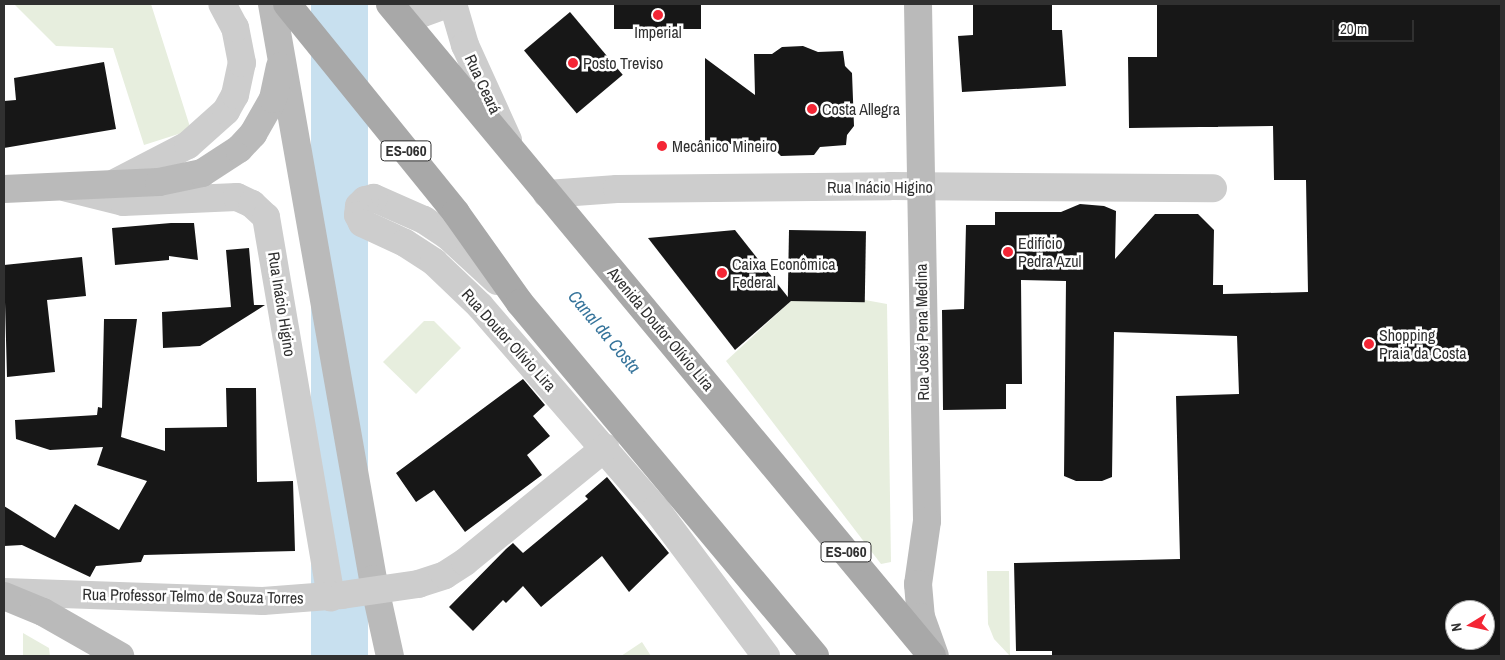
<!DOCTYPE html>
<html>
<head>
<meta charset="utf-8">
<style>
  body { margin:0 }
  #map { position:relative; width:1505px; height:660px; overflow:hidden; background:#fff; font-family:"Archivo Narrow",sans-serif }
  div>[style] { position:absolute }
  .green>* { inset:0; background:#e7eede }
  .water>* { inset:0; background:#c8e0ef; transform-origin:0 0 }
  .building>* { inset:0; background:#171717; transform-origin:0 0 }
  .street>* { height:28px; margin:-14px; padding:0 14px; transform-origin:14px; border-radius:14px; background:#cdcdcd }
  .secondary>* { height:28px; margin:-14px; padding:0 14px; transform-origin:14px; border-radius:14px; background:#bababa }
  .primary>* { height:28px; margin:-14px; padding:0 14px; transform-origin:14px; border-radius:14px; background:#a8a8a8 }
  .street-bridge>* { height:28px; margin:-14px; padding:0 14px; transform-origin:14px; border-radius:14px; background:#cdcdcd }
  .dots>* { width:14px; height:14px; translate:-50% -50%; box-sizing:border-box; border:2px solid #fff; border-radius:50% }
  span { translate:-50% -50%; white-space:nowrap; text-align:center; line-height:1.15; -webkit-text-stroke:5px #fff; paint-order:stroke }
  .shield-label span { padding:1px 4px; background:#fff; border:1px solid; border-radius:4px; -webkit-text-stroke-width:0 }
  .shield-label { font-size:15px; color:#303030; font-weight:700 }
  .poi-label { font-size:16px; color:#303030 }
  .left { translate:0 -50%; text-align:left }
  .street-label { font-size:16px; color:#303030 }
  .water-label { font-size:18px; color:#36749b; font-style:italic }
  .frame { position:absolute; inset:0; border:5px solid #303030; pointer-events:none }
  .north { position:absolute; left:1445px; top:600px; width:50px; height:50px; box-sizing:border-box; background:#fff; border:1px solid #acacac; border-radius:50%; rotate:261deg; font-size:14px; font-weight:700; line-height:20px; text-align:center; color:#303030 }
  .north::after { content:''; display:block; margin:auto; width:18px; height:22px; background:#f42635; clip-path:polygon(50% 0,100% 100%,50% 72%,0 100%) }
  .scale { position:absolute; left:1332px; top:20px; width:82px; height:22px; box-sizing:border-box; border:2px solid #303030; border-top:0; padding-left:6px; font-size:15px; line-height:18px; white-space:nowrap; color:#303030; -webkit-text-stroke:4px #fff; paint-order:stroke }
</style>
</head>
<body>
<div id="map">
  <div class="green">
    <i style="clip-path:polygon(14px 4px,151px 4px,191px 130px,144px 145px,113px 48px,56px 46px)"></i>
    <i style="clip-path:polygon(865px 300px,887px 304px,891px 562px,881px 564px,726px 361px,791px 301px)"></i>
    <i style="clip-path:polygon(424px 321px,434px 321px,461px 348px,416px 394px,383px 362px)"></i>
    <i style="clip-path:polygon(987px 571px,1009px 571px,1010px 656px,994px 639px,988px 624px)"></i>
    <i style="clip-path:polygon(23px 633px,49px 648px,50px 656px,23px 656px)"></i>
    <i style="clip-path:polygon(642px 642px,651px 656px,621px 656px)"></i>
  </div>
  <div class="water">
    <i style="left:311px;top:4px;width:57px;height:846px"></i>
  </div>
  <div class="building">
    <i style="left:614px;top:4px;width:87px;height:25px"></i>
    <i style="clip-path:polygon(973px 4px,1052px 4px,1052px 30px,1062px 30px,1066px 86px,962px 92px,958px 36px,973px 35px)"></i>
    <i style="clip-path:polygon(evenodd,1157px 4px,1501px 4px,1501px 656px,1052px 656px,1052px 651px,1016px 651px,1014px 563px,1180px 559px,1176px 396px,1239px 394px,1237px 336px,1114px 332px,1112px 477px,1102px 481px,1076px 481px,1064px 476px,1066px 281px,1021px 280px,1022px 384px,1006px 384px,1006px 409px,943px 410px,942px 310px,964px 309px,966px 225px,995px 225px,995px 212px,1061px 212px,1080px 204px,1104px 206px,1116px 211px,1115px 259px,1155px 214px,1198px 214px,1214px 230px,1213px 285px,1223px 285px,1223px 294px,1308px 292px,1306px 180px,1274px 180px,1273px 126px,1129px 128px,1128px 57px,1157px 57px,1157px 4px,1455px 610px,1485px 610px,1485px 640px,1455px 640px,1455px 610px)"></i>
    <i style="left:570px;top:12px;width:82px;height:60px;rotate:50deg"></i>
    <i style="clip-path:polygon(803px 46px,818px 52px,843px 51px,845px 66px,852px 73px,854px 126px,847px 135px,846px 145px,820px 147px,814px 155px,781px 156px,775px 150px,757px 150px,757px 144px,705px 144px,705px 58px,755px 95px,754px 54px,772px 54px,782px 47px)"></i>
    <i style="clip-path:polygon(104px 62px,116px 129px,4px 148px,4px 101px,16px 100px,14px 78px)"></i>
    <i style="clip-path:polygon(171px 223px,194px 223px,198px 260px,169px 256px,169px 260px,115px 265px,112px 228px)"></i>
    <i style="clip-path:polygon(735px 230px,791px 301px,735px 350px,648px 238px)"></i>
    <i style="left:789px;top:230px;width:77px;height:71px;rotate:1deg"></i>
    <i style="clip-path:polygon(249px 248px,254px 305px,265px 305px,200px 346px,163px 348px,162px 312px,231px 307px,226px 250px)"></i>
    <i style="clip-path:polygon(82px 257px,86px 296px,47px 300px,55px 372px,7px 377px,4px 265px)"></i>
    <i style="clip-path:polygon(104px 319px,137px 319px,121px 437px,165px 451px,165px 428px,227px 427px,226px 388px,256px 388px,257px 482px,293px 481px,295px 551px,144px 555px,141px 562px,96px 566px,90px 577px,22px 545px,4px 546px,4px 506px,55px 538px,75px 504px,119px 530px,147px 481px,97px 465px,103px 447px,50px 450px,16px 439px,15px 420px,97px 415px,98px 407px,102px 408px)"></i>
    <i style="clip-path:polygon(523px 379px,545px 405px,533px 416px,550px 436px,527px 455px,542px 475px,465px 532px,434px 490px,416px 502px,396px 473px)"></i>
    <i style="clip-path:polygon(607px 477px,669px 553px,629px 592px,602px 556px,541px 607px,523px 586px,506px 603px,503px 600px,473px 631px,449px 607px,506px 549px,513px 543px,523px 553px,588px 499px,585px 496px)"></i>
  </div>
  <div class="street">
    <i style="left:391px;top:4px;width:31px;rotate:19deg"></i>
    <i style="left:420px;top:14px;width:30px;rotate:-20deg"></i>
    <i style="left:453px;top:4px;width:43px;rotate:73.7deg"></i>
    <i style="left:465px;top:45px;width:104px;rotate:65.6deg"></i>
    <i style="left:111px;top:185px;width:87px;rotate:-27.5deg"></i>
    <i style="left:188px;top:145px;width:51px;rotate:-41.8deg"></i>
    <i style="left:226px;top:111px;width:18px;rotate:-61deg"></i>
    <i style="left:235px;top:95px;width:33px;rotate:-78deg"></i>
    <i style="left:242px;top:63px;width:36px;rotate:-101deg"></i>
    <i style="left:235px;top:28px;width:27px;rotate:-118deg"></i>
    <i style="left:67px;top:188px;width:58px;rotate:14deg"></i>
    <i style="left:123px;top:202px;width:114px;rotate:-2.5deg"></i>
    <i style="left:237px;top:197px;width:17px;rotate:25deg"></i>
    <i style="left:252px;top:204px;width:19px;rotate:43deg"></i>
    <i style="left:266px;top:217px;width:386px;rotate:80.3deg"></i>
    <i style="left:547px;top:194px;width:70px;rotate:-4.1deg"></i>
    <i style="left:617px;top:189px;width:273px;rotate:-0.6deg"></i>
    <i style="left:890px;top:186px;width:323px;rotate:0.4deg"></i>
    <i style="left:497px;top:281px;width:67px;rotate:-137.4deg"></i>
    <i style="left:448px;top:236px;width:29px;rotate:-146deg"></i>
    <i style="left:424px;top:220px;width:55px;rotate:-156.3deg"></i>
    <i style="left:374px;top:198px;width:9px;rotate:167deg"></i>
    <i style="left:365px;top:200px;width:8px;rotate:135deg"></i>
    <i style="left:359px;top:206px;width:9px;rotate:96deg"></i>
    <i style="left:358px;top:215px;width:9px;rotate:63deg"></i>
    <i style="left:362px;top:223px;width:47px;rotate:24.9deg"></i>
    <i style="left:405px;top:243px;width:35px;rotate:33deg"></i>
    <i style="left:434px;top:262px;width:64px;rotate:43.7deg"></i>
    <i style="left:480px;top:306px;width:269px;rotate:49.1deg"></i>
    <i style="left:656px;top:509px;width:184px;rotate:53.2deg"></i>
    <i style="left:418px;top:584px;width:28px;rotate:-18deg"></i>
    <i style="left:445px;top:575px;width:24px;rotate:-33deg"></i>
    <i style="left:465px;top:562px;width:181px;rotate:-39.2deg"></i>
    <i style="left:4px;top:592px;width:259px;rotate:2deg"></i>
    <i style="left:263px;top:601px;width:79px;rotate:-4.3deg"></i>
  </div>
  <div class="secondary">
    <i style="left:272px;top:4px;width:584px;rotate:80.04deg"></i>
    <i style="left:373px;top:579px;width:79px;rotate:77.6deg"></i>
    <i style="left:918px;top:4px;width:517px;rotate:89deg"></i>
    <i style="left:927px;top:521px;width:64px;rotate:98.1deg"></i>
    <i style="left:918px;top:584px;width:33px;rotate:85deg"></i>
    <i style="left:921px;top:617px;width:41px;rotate:70.3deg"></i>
    <i style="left:4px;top:189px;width:155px;rotate:-2.6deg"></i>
    <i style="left:159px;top:182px;width:44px;rotate:-11.8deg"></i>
    <i style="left:202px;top:173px;width:44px;rotate:-33deg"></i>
    <i style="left:239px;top:149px;width:21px;rotate:-47deg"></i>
    <i style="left:253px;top:134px;width:40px;rotate:-60.3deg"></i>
    <i style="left:273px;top:99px;width:33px;rotate:-78deg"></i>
    <i style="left:4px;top:596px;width:42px;rotate:22.3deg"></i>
    <i style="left:43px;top:612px;width:89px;rotate:29.7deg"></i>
  </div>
  <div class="primary">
    <i style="left:287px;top:4px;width:269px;rotate:51deg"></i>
    <i style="left:456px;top:213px;width:110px;rotate:54.6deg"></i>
    <i style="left:520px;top:303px;width:460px;rotate:50.1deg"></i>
    <i style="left:390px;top:4px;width:848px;rotate:50.26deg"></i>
  </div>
  <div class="street-bridge">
    <i style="left:342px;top:595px;width:77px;rotate:-8.2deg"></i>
  </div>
  <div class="dots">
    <i style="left:658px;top:15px;background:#f42635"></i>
    <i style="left:573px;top:63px;background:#f42635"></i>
    <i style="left:812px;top:109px;background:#f42635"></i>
    <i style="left:662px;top:146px;background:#f42635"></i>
    <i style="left:1008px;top:252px;background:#f42635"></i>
    <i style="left:722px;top:273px;background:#f42635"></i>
    <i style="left:1369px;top:344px;background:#f42635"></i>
  </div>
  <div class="shield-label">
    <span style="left:406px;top:151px">ES-060</span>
    <span style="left:846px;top:552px">ES-060</span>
  </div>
  <div class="poi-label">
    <span style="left:658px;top:32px">Imperial</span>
    <span class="left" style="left:583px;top:63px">Posto Treviso</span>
    <span class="left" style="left:822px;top:109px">Costa Allegra</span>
    <span class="left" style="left:672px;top:146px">Mecânico Mineiro</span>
    <span class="left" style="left:1018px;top:252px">Edifício<br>Pedra Azul</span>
    <span class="left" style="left:732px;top:273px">Caixa Econômica<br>Federal</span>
    <span class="left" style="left:1379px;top:344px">Shopping<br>Praia da Costa</span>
  </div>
  <div class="street-label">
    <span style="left:483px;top:84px;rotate:65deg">Rua Ceará</span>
    <span style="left:880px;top:187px">Rua Inácio Higino</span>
    <span style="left:282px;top:304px;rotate:81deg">Rua Inácio Higino</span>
    <span style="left:661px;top:329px;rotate:50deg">Avenida Doutor Olívio Lira</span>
    <span style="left:922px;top:332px;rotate:-91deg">Rua José Pena Medina</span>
    <span style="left:509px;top:340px;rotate:48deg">Rua Doutor Olívio Lira</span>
    <span style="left:193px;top:596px;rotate:1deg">Rua Professor Telmo de Souza Torres</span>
  </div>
  <div class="water-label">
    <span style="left:604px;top:332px;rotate:50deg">Canal da Costa</span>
  </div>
  <div class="frame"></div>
  <div class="north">N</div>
  <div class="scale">20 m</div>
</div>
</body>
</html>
